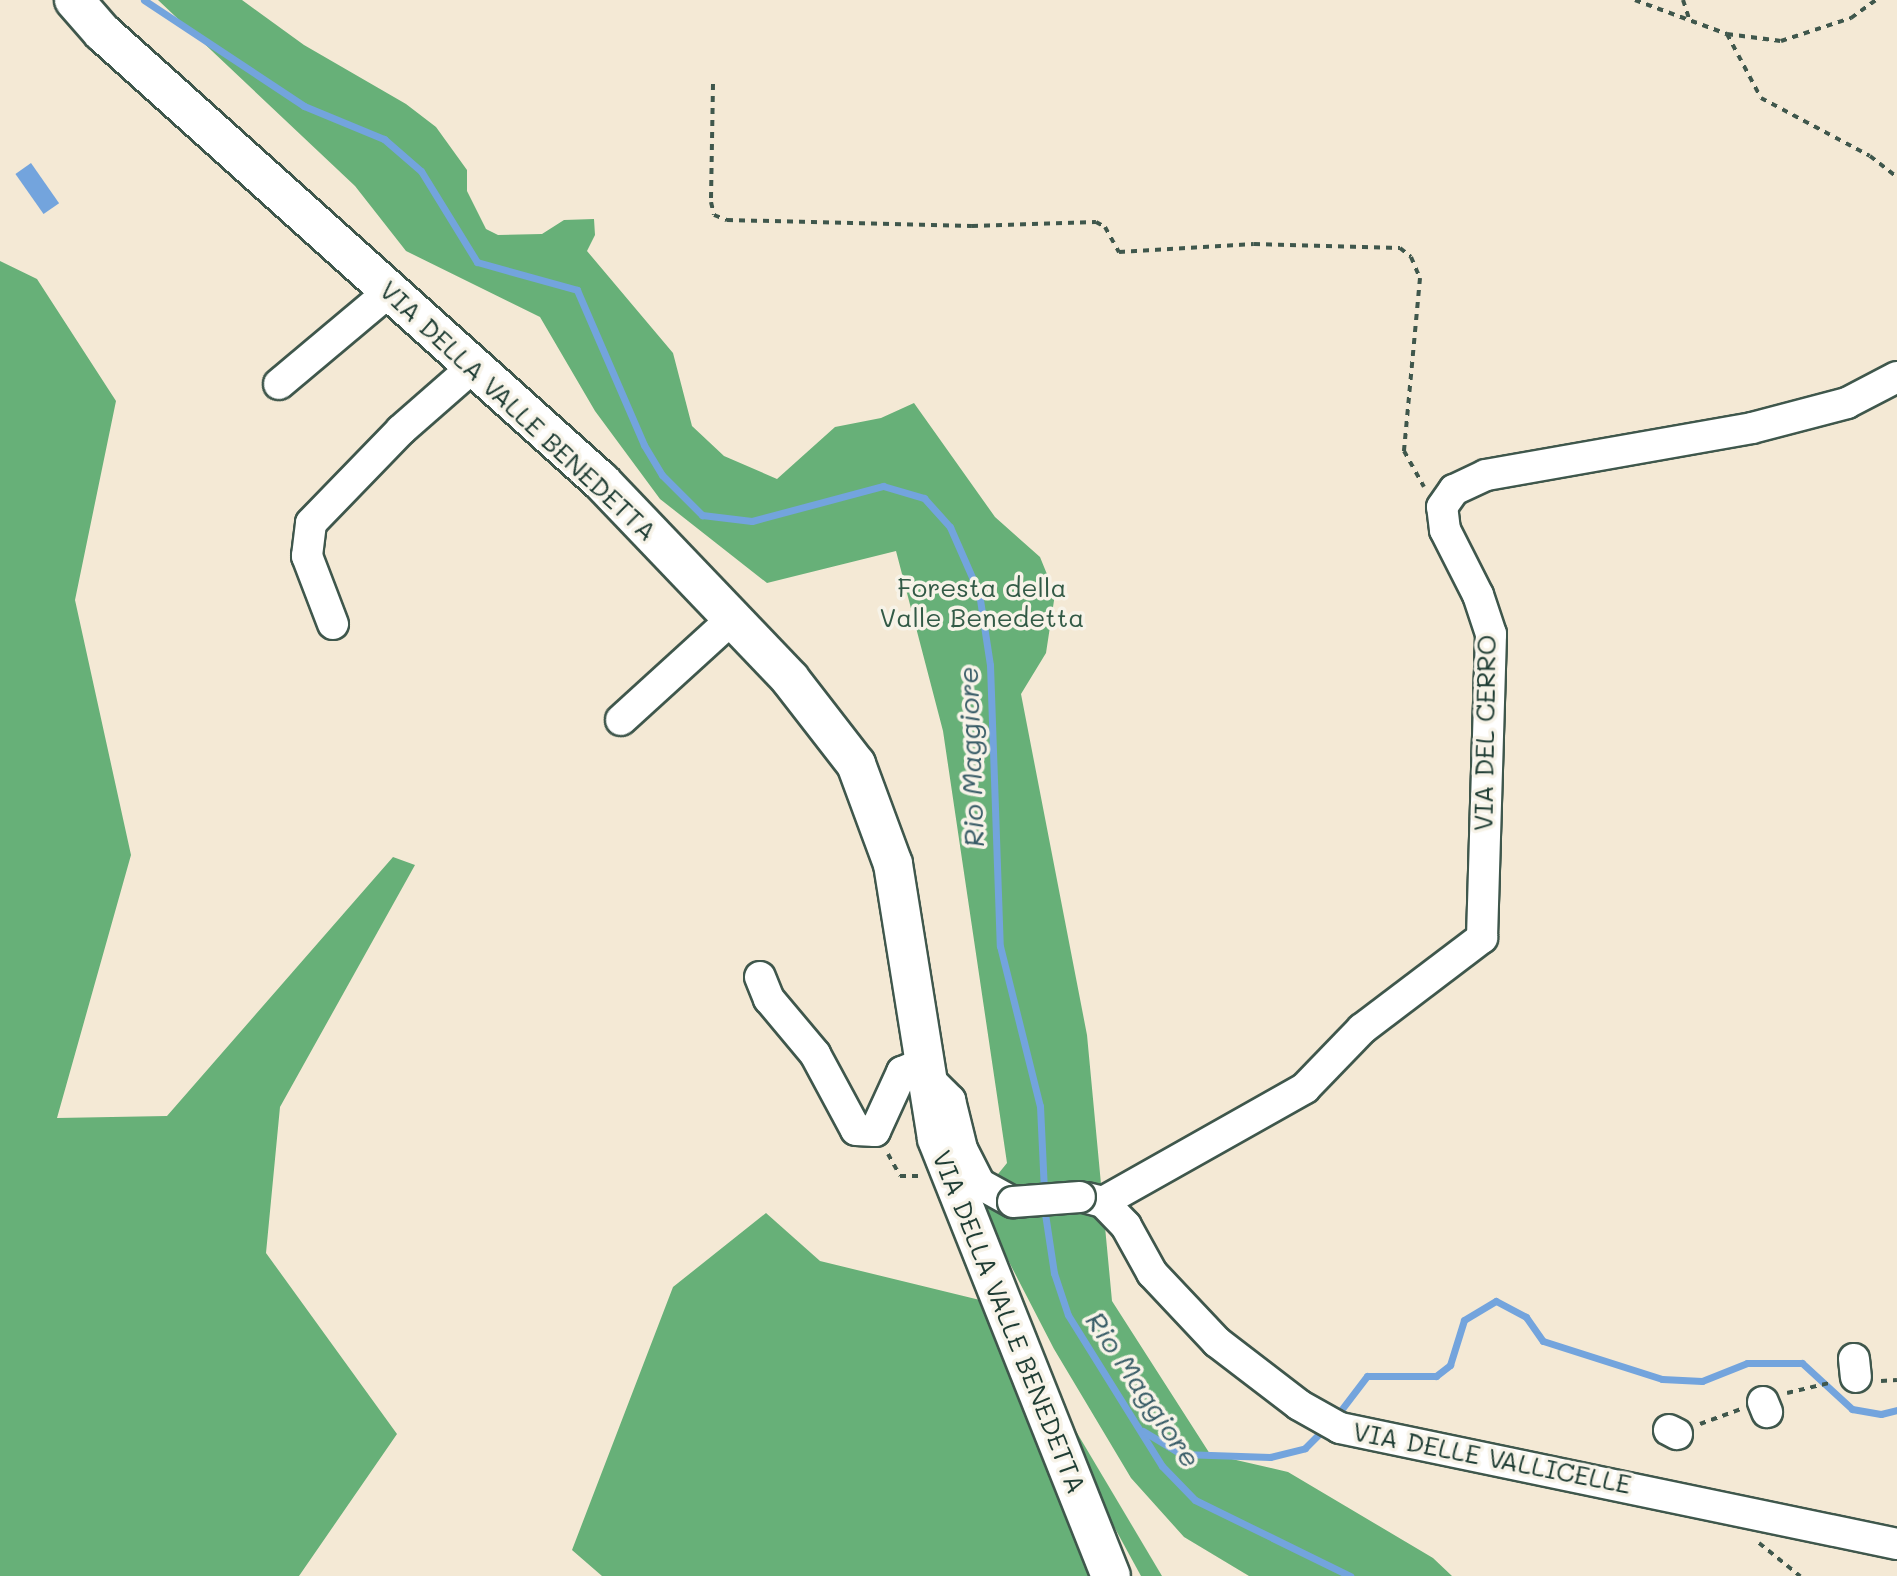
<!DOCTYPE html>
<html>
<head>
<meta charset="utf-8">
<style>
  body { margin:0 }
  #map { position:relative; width:1897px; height:1576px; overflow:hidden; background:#f4e9d5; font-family:Mali,sans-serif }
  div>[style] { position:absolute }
  .forest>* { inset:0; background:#67b078 }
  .water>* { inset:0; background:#73a4dd; transform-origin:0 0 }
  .stream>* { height:7px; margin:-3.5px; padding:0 3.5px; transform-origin:3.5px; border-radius:3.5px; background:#73a4dd }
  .path>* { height:4px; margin-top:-2px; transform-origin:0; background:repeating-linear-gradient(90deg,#3f574c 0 6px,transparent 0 12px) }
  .roads { filter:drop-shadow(2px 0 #3f574c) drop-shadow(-2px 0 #3f574c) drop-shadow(0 2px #3f574c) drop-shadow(0 -2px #3f574c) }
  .minor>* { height:30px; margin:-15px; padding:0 15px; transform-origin:15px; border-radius:15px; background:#fff }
  .major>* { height:38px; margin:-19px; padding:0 19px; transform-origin:19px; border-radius:19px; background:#fff }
  .bridges { filter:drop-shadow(2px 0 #3f574c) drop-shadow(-2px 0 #3f574c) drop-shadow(0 2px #3f574c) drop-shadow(0 -2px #3f574c) }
  .minor-bridge>* { height:30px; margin:-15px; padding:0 15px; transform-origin:15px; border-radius:15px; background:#fff }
  span { translate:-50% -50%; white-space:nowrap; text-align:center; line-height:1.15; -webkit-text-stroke:7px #f7f3e8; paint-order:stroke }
  .street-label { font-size:26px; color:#1f3d34 }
  .park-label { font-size:26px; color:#325a46 }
  .water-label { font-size:28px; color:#385c67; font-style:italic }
</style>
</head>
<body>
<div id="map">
  <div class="forest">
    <i style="clip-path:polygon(158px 0,242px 0,304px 45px,406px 104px,436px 127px,467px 170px,467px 191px,486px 229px,498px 235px,542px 234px,564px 220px,594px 219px,595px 235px,587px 251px,673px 353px,692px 426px,724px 456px,777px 479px,835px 427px,881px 418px,914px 403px,995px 517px,1040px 557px,1055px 594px,1046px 653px,1021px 694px,1087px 1035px,1112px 1301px,1210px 1454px,1288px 1472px,1433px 1558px,1452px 1576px,1249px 1576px,1184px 1537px,1131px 1478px,1054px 1349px,977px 1200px,1007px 1163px,943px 731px,896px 551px,767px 583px,660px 499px,595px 411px,540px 317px,406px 251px,355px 186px)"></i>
    <i style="clip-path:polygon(0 261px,37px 279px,116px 401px,75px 600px,131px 855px,57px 1118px,167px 1116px,393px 857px,415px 865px,280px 1107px,266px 1253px,397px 1434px,299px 1576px,0 1576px)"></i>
    <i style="clip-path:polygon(766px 1213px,820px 1261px,984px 1301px,1103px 1576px,602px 1576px,572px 1550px,673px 1287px)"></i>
    <i style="clip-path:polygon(1042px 1374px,1162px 1576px,1141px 1576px,1100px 1501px)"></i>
  </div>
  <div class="water">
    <i style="left:31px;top:163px;width:49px;height:19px;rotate:55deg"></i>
  </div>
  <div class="stream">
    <i style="left:144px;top:0;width:192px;rotate:33.5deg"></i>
    <i style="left:304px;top:106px;width:87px;rotate:22.4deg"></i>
    <i style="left:384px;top:139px;width:49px;rotate:40.9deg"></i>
    <i style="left:421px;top:171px;width:107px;rotate:58.4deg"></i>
    <i style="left:477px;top:262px;width:104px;rotate:15.6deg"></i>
    <i style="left:577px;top:290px;width:169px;rotate:66.6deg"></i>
    <i style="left:644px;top:445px;width:35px;rotate:59deg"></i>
    <i style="left:662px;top:475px;width:57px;rotate:45deg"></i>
    <i style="left:702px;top:515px;width:50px;rotate:6.8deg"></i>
    <i style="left:752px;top:521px;width:136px;rotate:-15deg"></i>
    <i style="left:883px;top:486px;width:43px;rotate:16.3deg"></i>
    <i style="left:924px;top:498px;width:39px;rotate:48deg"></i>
    <i style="left:950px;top:527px;width:72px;rotate:66.3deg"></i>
    <i style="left:979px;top:593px;width:73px;rotate:81.3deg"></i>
    <i style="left:990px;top:665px;width:281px;rotate:88deg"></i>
    <i style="left:1000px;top:946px;width:165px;rotate:76deg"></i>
    <i style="left:1040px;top:1106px;width:85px;rotate:87.3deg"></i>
    <i style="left:1044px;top:1207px;width:67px;rotate:81.4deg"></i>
    <i style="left:1054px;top:1273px;width:44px;rotate:71.6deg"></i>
    <i style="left:1068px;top:1315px;width:178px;rotate:58.1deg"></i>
    <i style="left:1162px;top:1466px;width:47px;rotate:45.9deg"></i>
    <i style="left:1195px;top:1500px;width:173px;rotate:26.1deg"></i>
    <i style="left:1335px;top:1418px;width:53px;rotate:-52.7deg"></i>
    <i style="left:1367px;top:1376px;width:69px"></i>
    <i style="left:1436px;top:1376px;width:18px;rotate:-38deg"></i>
    <i style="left:1450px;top:1365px;width:47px;rotate:-72.7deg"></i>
    <i style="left:1464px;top:1320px;width:37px;rotate:-31deg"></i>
    <i style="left:1496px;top:1301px;width:34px;rotate:28deg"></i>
    <i style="left:1526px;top:1317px;width:29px;rotate:55deg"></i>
    <i style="left:1543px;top:1341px;width:125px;rotate:17.7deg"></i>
    <i style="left:1662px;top:1379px;width:40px;rotate:2.9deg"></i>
    <i style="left:1702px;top:1381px;width:48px;rotate:-21.8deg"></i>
    <i style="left:1747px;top:1363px;width:55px"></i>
    <i style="left:1802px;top:1363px;width:68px;rotate:42.6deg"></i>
    <i style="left:1852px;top:1409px;width:29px;rotate:10deg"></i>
    <i style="left:1881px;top:1414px;width:16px;rotate:-14deg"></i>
    <i style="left:1143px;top:1431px;width:44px;rotate:31.2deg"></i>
    <i style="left:1181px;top:1454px;width:89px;rotate:1.9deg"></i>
    <i style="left:1270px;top:1457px;width:36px;rotate:-14deg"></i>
    <i style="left:1305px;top:1448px;width:30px;rotate:-45deg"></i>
  </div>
  <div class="path">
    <i style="left:1635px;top:0;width:98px;rotate:20.3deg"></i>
    <i style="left:1727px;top:34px;width:54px;rotate:7.4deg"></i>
    <i style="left:1781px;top:41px;width:74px;rotate:-18.2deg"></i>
    <i style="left:1851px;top:18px;width:31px;rotate:-36deg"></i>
    <i style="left:1683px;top:0;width:20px;rotate:72deg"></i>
    <i style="left:1727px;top:34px;width:72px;rotate:62deg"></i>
    <i style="left:1761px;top:98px;width:123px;rotate:28deg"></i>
    <i style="left:1870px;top:156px;width:34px;rotate:38deg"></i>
    <i style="left:713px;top:84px;width:118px;rotate:91deg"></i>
    <i style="left:711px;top:202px;width:13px;rotate:77deg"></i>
    <i style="left:714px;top:215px;width:14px;rotate:21deg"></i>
    <i style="left:727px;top:220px;width:245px;rotate:1.4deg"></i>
    <i style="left:972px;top:226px;width:124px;rotate:-1.8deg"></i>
    <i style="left:1096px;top:222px;width:10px;rotate:29deg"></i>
    <i style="left:1105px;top:227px;width:29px;rotate:61deg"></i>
    <i style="left:1119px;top:252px;width:135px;rotate:-3.4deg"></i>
    <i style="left:1254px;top:244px;width:146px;rotate:1.6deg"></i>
    <i style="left:1400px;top:248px;width:14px;rotate:39deg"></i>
    <i style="left:1411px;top:257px;width:23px;rotate:67deg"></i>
    <i style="left:1420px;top:278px;width:174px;rotate:95.3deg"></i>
    <i style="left:1404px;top:451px;width:41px;rotate:60.9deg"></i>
    <i style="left:888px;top:1154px;width:25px;rotate:61deg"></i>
    <i style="left:900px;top:1176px;width:21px"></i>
    <i style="left:1881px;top:1381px;width:16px;rotate:-4deg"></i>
    <i style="left:1787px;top:1393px;width:47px;rotate:-13.4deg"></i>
    <i style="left:1700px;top:1424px;width:44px;rotate:-20.1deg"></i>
    <i style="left:1759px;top:1543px;width:53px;rotate:38.8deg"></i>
  </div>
  <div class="roads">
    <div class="minor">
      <i style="left:279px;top:384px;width:145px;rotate:-40deg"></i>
      <i style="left:333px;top:624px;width:73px;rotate:-110.9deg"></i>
      <i style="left:307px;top:556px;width:33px;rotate:-83deg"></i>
      <i style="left:311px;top:523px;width:129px;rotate:-45.9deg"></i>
      <i style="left:401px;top:430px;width:96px;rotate:-41.2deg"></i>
      <i style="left:621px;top:720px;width:150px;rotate:-42.3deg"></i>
      <i style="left:760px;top:977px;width:24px;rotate:68deg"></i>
      <i style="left:769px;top:999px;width:72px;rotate:50.1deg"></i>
      <i style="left:815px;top:1054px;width:86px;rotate:61.7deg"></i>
      <i style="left:856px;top:1130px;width:19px;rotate:3deg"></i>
      <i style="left:875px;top:1131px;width:65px;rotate:-65.4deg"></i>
      <i style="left:902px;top:1072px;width:23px;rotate:-23deg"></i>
      <i style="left:927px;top:1077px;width:33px;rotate:45deg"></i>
      <i style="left:950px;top:1100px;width:50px;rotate:76.2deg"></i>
      <i style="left:962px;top:1149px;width:39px;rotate:63deg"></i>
      <i style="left:980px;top:1184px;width:38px;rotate:29deg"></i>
      <i style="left:1013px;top:1202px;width:27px;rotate:-4deg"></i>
      <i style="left:1087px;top:1198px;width:16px;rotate:14deg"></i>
      <i style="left:1103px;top:1202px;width:33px;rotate:46deg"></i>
      <i style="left:1126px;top:1226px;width:54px;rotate:61deg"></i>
      <i style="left:1152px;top:1273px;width:95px;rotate:46.7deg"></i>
      <i style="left:1217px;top:1342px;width:103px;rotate:37.5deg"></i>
      <i style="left:1299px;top:1405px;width:47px;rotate:29.3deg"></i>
      <i style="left:1340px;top:1428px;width:569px;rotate:11.76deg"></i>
      <i style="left:1103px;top:1202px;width:232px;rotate:-29.4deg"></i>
      <i style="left:1305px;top:1088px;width:82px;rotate:-46deg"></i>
      <i style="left:1362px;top:1029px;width:151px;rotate:-37.2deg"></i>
      <i style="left:1482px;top:938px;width:304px;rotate:-88.3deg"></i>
      <i style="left:1491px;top:634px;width:41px;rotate:-108.4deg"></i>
      <i style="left:1478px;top:595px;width:73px;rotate:-116.9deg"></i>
      <i style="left:1445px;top:530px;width:23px;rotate:-97deg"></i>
      <i style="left:1442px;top:507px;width:21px;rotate:-55deg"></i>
      <i style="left:1454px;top:490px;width:35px;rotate:-25deg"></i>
      <i style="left:1486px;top:475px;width:270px;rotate:-10deg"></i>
      <i style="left:1752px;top:428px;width:98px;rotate:-14.7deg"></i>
      <i style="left:1847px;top:403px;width:56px;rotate:-27.5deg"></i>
      <i style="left:1854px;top:1359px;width:18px;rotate:84deg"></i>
      <i style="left:1763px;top:1402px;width:11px;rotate:68deg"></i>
      <i style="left:1669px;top:1430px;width:9px;rotate:27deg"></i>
    </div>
    <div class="major">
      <i style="left:74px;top:0;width:43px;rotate:48.8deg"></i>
      <i style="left:102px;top:32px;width:673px;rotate:41.99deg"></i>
      <i style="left:602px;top:482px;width:272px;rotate:46.3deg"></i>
      <i style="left:790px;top:679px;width:108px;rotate:52.2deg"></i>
      <i style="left:856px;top:764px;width:107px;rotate:69.7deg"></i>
      <i style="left:893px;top:864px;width:278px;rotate:80.9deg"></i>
      <i style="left:937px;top:1139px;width:470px;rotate:68.3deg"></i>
    </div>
  </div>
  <div class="bridges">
    <div class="minor-bridge">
      <i style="left:1013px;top:1202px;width:67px;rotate:-4.3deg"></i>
    </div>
  </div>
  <div class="street-label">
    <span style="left:518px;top:411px;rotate:43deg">VIA DELLA VALLE BENEDETTA</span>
    <span style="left:1485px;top:733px;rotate:-89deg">VIA DEL CERRO</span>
    <span style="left:1009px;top:1322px;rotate:68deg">VIA DELLA VALLE BENEDETTA</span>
    <span style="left:1492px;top:1458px;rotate:11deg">VIA DELLE VALLICELLE</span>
  </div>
  <div class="park-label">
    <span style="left:982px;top:603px">Foresta della<br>Valle Benedetta</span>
  </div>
  <div class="water-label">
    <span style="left:970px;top:757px;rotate:-92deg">Rio Maggiore</span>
    <span style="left:1144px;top:1389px;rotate:56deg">Rio Maggiore</span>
  </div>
</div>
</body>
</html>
